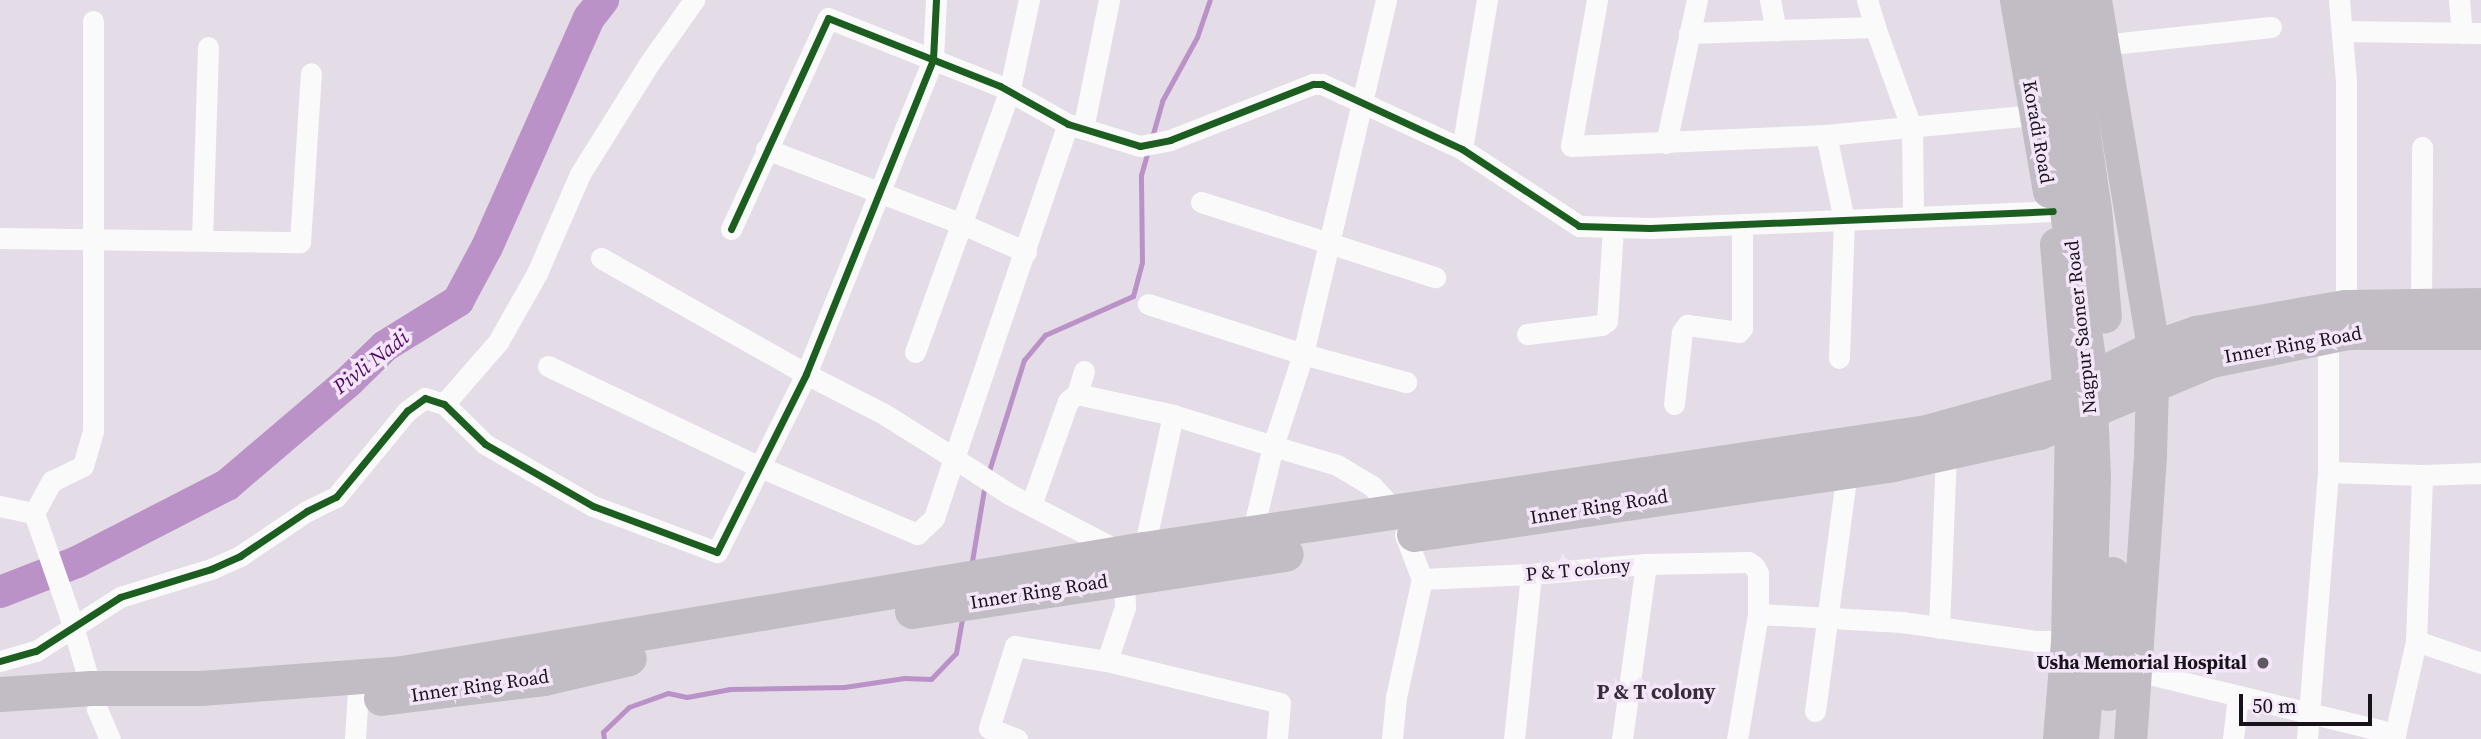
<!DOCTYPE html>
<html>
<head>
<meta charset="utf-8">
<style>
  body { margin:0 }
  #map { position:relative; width:2481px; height:739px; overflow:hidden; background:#e4dce7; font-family:"Source Serif 4",serif }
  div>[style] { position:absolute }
  .stream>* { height:5px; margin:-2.5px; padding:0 2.5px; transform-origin:2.5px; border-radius:2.5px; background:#bb92c8 }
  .river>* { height:32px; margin:-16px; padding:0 16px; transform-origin:16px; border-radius:16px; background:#bb92c8 }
  .minor>* { height:21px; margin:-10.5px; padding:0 10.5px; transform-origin:10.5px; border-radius:10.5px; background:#fbfafb }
  .primary>* { height:33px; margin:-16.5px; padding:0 16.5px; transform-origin:16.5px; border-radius:16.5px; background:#c2bdc4 }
  .trunk>* { height:35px; margin:-17.5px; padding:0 17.5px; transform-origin:17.5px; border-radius:17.5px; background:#c2bcc5 }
  .cycleway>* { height:7px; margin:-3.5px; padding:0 3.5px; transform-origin:3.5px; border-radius:3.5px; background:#1b5e20 }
  .dots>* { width:19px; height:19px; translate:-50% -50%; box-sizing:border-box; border:4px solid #f4e6f9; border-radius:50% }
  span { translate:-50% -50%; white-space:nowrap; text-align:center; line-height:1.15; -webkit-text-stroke:7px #f4e6f9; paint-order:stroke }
  .street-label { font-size:19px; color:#18131a }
  .poi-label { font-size:19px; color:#18131a; font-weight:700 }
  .right { translate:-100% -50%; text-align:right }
  .water-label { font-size:21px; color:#530864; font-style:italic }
  .neighbourhood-label { font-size:21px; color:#372c3a; font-weight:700 }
  .scale { position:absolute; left:2239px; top:694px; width:133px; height:32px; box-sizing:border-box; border:4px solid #18131a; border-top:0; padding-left:9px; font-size:21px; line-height:24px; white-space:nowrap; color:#18131a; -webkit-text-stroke:5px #f4e6f9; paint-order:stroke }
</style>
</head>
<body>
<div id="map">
  <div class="stream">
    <i style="left:1152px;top:137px;width:37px;rotate:-74deg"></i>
    <i style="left:1162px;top:101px;width:73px;rotate:-61.3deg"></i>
    <i style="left:1197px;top:37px;width:39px;rotate:-71deg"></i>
    <i style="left:988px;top:474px;width:120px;rotate:-72.5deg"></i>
    <i style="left:1024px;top:360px;width:33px;rotate:-50deg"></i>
    <i style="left:1045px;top:335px;width:96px;rotate:-23.9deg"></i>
    <i style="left:1133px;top:296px;width:35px;rotate:-75deg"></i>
    <i style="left:1142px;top:262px;width:87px;rotate:-90.7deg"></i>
    <i style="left:1141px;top:175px;width:26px;rotate:-74deg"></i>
    <i style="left:971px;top:567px;width:85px;rotate:-80.5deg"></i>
    <i style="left:604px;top:739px;width:7px;rotate:-98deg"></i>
    <i style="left:603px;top:732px;width:36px;rotate:-44deg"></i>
    <i style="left:629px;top:707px;width:41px;rotate:-19.7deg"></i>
    <i style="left:668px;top:693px;width:19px;rotate:12deg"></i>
    <i style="left:687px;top:697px;width:44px;rotate:-10.5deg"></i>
    <i style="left:730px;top:689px;width:114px;rotate:-1deg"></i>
    <i style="left:844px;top:687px;width:61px;rotate:-8.5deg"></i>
    <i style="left:904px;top:678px;width:27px;rotate:2deg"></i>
    <i style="left:931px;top:679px;width:36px;rotate:-46deg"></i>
    <i style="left:956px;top:653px;width:40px;rotate:-80deg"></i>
  </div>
  <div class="river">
    <i style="left:0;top:592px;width:83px;rotate:-21.3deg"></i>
    <i style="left:77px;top:562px;width:169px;rotate:-27.2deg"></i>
    <i style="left:227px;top:485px;width:160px;rotate:-40.4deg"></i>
    <i style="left:349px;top:381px;width:50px;rotate:-44.2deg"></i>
    <i style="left:385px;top:346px;width:86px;rotate:-31.7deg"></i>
    <i style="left:458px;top:301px;width:61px;rotate:-61.8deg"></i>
    <i style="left:487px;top:247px;width:251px;rotate:-66deg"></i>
    <i style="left:589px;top:18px;width:23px;rotate:-52deg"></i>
  </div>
  <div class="minor">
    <i style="left:1386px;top:0;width:364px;rotate:103.2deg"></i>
    <i style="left:1303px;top:354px;width:97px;rotate:108.1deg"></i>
    <i style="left:1273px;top:446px;width:67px;rotate:16.5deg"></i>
    <i style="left:1337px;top:465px;width:41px;rotate:31deg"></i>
    <i style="left:1372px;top:486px;width:35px;rotate:47deg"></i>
    <i style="left:1597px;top:0;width:148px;rotate:100.1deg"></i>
    <i style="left:1571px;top:146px;width:255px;rotate:-2.5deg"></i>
    <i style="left:1826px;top:135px;width:209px;rotate:-5.5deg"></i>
    <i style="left:1770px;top:0;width:31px;rotate:79deg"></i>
    <i style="left:1776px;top:30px;width:99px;rotate:-1.7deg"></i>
    <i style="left:1875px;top:27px;width:109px;rotate:70.1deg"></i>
    <i style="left:1912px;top:129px;width:87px;rotate:89.3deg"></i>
    <i style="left:1867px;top:0;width:28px;rotate:73deg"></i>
    <i style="left:2339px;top:0;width:81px;rotate:85.1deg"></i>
    <i style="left:2346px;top:81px;width:235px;rotate:90deg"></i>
    <i style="left:2459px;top:0;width:33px;rotate:85deg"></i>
    <i style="left:2342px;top:31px;width:139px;rotate:0.8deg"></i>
    <i style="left:1689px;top:33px;width:87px;rotate:-2deg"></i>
    <i style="left:2102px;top:45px;width:170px;rotate:-6.1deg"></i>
    <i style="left:1083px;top:129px;width:132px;rotate:-78.6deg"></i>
    <i style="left:1826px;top:135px;width:87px;rotate:78deg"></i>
    <i style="left:1844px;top:220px;width:138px;rotate:92.1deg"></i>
    <i style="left:1666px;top:143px;width:146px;rotate:-77.8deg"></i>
    <i style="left:766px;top:149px;width:208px;rotate:20.9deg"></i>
    <i style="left:960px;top:223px;width:72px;rotate:23.7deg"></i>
    <i style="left:1462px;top:149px;width:151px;rotate:-80.5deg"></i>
    <i style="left:1201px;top:202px;width:246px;rotate:17.8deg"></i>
    <i style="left:731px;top:229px;width:232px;rotate:-65.3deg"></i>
    <i style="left:828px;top:18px;width:185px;rotate:21.6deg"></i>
    <i style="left:1000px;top:86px;width:78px;rotate:29.2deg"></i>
    <i style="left:1068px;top:124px;width:75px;rotate:17deg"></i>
    <i style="left:1140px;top:146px;width:31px;rotate:-11deg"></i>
    <i style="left:1170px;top:140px;width:154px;rotate:-21.4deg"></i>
    <i style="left:1313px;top:84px;width:9px"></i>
    <i style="left:1322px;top:84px;width:154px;rotate:24.9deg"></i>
    <i style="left:1462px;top:149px;width:140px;rotate:33.3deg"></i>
    <i style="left:1579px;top:226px;width:71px;rotate:1.6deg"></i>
    <i style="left:1650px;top:228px;width:403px;rotate:-2.4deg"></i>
    <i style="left:0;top:238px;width:300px;rotate:0.8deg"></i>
    <i style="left:300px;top:242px;width:169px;rotate:-86.3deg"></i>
    <i style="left:202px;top:239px;width:192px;rotate:-88.2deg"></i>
    <i style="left:601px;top:258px;width:236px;rotate:29.5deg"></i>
    <i style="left:806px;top:374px;width:88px;rotate:27.1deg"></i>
    <i style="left:884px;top:414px;width:83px;rotate:32.2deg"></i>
    <i style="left:954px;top:458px;width:353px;rotate:-71.2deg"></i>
    <i style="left:1148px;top:304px;width:163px;rotate:17.9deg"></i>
    <i style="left:1303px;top:354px;width:107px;rotate:15.2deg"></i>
    <i style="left:2421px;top:306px;width:159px;rotate:-89.6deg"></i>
    <i style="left:1527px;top:334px;width:75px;rotate:-6.9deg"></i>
    <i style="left:1601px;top:325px;width:7px;rotate:-34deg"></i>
    <i style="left:1607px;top:321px;width:94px;rotate:-86.3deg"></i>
    <i style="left:915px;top:352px;width:276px;rotate:-70.1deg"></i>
    <i style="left:1009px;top:93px;width:95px;rotate:-77.9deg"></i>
    <i style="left:548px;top:366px;width:235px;rotate:25.5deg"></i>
    <i style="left:760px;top:467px;width:171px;rotate:23.1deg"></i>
    <i style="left:917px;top:534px;width:23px;rotate:-43deg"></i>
    <i style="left:934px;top:518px;width:63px;rotate:-71.6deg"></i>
    <i style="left:954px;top:458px;width:66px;rotate:33.2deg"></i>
    <i style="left:1009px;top:494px;width:126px;rotate:27.4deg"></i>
    <i style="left:1077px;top:394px;width:98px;rotate:12.3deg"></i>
    <i style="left:1173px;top:415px;width:105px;rotate:17.2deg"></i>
    <i style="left:1273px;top:446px;width:90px;rotate:103.4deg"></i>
    <i style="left:444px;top:404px;width:82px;rotate:-48.9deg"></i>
    <i style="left:498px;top:342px;width:79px;rotate:-60.5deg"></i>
    <i style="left:537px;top:273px;width:108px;rotate:-66.5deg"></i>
    <i style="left:580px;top:174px;width:128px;rotate:-58deg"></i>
    <i style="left:648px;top:65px;width:80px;rotate:-54.7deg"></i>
    <i style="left:1674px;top:404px;width:72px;rotate:-83.7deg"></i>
    <i style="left:1682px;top:332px;width:9px;rotate:-54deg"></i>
    <i style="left:1687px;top:325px;width:52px;rotate:7.7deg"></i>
    <i style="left:1739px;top:332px;width:5px;rotate:-53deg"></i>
    <i style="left:1742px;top:328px;width:104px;rotate:-90deg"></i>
    <i style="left:2328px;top:472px;width:94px;rotate:1.8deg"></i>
    <i style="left:2422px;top:475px;width:59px;rotate:-1.9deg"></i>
    <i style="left:1031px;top:505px;width:110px;rotate:-70.4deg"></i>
    <i style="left:1068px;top:401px;width:11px;rotate:-38deg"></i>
    <i style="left:1077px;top:394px;width:24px;rotate:-73deg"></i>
    <i style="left:0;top:506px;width:35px;rotate:12deg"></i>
    <i style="left:1405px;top:535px;width:47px;rotate:68.9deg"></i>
    <i style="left:1422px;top:579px;width:109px;rotate:-2.6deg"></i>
    <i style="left:1531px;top:574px;width:115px;rotate:-5deg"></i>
    <i style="left:1646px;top:564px;width:177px;rotate:97.8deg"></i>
    <i style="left:1144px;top:549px;width:137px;rotate:-77.8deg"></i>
    <i style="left:1646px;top:564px;width:102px;rotate:-1.1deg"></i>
    <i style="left:1748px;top:562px;width:7px;rotate:34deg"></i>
    <i style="left:1754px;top:566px;width:8px;rotate:60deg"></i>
    <i style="left:1758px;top:573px;width:41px;rotate:90deg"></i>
    <i style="left:1758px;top:614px;width:127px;rotate:99.5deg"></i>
    <i style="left:1758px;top:614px;width:144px;rotate:3.2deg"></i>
    <i style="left:1902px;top:622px;width:134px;rotate:8.1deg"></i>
    <i style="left:2035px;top:641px;width:32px"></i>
    <i style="left:1939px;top:628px;width:176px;rotate:-87.7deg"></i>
    <i style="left:2416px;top:641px;width:69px;rotate:18.7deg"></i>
    <i style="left:0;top:661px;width:37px;rotate:-16deg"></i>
    <i style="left:36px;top:651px;width:100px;rotate:-32.7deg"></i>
    <i style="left:120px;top:597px;width:95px;rotate:-17.1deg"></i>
    <i style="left:211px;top:569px;width:32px;rotate:-24deg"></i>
    <i style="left:240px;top:556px;width:81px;rotate:-33.9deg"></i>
    <i style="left:307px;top:511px;width:32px;rotate:-26deg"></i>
    <i style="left:336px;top:497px;width:112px;rotate:-50.5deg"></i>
    <i style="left:407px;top:411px;width:22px;rotate:-36deg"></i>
    <i style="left:425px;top:398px;width:20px;rotate:18deg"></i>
    <i style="left:444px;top:404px;width:57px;rotate:44.3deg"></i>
    <i style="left:485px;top:444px;width:125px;rotate:29.9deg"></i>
    <i style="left:593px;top:506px;width:132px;rotate:20.4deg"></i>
    <i style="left:717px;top:552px;width:199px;rotate:-63.4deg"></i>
    <i style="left:806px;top:374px;width:340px;rotate:-68deg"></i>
    <i style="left:933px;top:59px;width:59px;rotate:-87.1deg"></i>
    <i style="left:1107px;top:661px;width:178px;rotate:13.6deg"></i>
    <i style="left:1280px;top:703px;width:36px;rotate:95deg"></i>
    <i style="left:2137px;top:671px;width:266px;rotate:13.7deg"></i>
    <i style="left:91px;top:688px;width:75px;rotate:-106.3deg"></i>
    <i style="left:70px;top:616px;width:109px;rotate:-109.3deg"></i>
    <i style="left:34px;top:513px;width:37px;rotate:-61deg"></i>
    <i style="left:52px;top:481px;width:34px;rotate:-26deg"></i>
    <i style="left:83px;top:466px;width:37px;rotate:-74deg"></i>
    <i style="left:93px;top:430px;width:409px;rotate:-90deg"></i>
    <i style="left:97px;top:709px;width:33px;rotate:67deg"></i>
    <i style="left:1815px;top:711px;width:241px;rotate:-82.4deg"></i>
    <i style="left:355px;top:739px;width:63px;rotate:-86.4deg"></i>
    <i style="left:1017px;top:739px;width:30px;rotate:-159deg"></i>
    <i style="left:989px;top:728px;width:86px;rotate:-72.4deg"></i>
    <i style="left:1015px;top:646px;width:93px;rotate:9.3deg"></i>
    <i style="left:1107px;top:661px;width:57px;rotate:-71.6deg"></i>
    <i style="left:1125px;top:607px;width:28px;rotate:-92deg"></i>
    <i style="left:1392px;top:739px;width:42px;rotate:-84.6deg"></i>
    <i style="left:1396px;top:697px;width:121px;rotate:-77.6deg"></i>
    <i style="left:1514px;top:739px;width:166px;rotate:-84.1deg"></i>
    <i style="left:2233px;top:739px;width:43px;rotate:-83.4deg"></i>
    <i style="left:2307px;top:739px;width:268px;rotate:-85.5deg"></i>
    <i style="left:2328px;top:472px;width:136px;rotate:-90deg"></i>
    <i style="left:2394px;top:739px;width:100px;rotate:-77.3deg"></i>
    <i style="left:2416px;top:641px;width:166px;rotate:-87.9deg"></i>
  </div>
  <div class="primary">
    <i style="left:2016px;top:0;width:194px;rotate:80.2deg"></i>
    <i style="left:2095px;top:0;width:353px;rotate:80.5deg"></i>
    <i style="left:2153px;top:348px;width:108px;rotate:91.6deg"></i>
    <i style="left:2150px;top:456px;width:284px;rotate:94deg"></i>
    <i style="left:2056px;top:244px;width:175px;rotate:85.1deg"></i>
    <i style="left:2071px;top:418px;width:223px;rotate:91deg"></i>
    <i style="left:2067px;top:641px;width:98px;rotate:94.7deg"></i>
  </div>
  <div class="trunk">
    <i style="left:2037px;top:0;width:362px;rotate:81.9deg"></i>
    <i style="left:2088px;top:358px;width:120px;rotate:87.6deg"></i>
    <i style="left:2093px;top:478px;width:183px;rotate:91.6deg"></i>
    <i style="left:2088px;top:661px;width:78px;rotate:95.1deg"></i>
    <i style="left:2063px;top:0;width:211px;rotate:81.6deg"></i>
    <i style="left:2094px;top:209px;width:107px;rotate:84.7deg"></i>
    <i style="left:1414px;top:534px;width:484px;rotate:-8.3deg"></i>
    <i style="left:1893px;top:464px;width:149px;rotate:-12.4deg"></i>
    <i style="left:2039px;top:432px;width:186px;rotate:-22.7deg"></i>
    <i style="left:2211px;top:360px;width:139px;rotate:-11.6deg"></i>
    <i style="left:2347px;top:332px;width:134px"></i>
    <i style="left:912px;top:611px;width:378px;rotate:-8.7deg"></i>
    <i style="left:2108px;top:693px;width:53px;rotate:-84.6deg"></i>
    <i style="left:2113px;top:640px;width:66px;rotate:-90.9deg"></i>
    <i style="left:0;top:694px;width:91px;rotate:-3.8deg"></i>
    <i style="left:91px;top:688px;width:109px"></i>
    <i style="left:200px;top:688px;width:203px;rotate:-4.2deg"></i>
    <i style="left:402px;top:673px;width:752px;rotate:-9.49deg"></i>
    <i style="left:1144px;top:549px;width:791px;rotate:-8.51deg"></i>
    <i style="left:1926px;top:432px;width:135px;rotate:-15.5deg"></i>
    <i style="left:2056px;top:396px;width:108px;rotate:-26.3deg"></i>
    <i style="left:2153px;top:348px;width:46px;rotate:-19.2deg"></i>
    <i style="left:2196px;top:333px;width:151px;rotate:-9.9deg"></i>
    <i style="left:2345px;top:307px;width:136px;rotate:-0.8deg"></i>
    <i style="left:381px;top:698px;width:164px;rotate:-7deg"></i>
    <i style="left:544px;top:678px;width:87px;rotate:-13.2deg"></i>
  </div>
  <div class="cycleway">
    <i style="left:731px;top:229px;width:232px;rotate:-65.3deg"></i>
    <i style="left:828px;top:18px;width:185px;rotate:21.6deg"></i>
    <i style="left:1000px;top:86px;width:78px;rotate:29.2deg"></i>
    <i style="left:1068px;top:124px;width:75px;rotate:17deg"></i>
    <i style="left:1140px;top:146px;width:31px;rotate:-11deg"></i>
    <i style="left:1170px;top:140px;width:154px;rotate:-21.4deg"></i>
    <i style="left:1313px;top:84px;width:9px"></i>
    <i style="left:1322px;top:84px;width:154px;rotate:24.9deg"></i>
    <i style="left:1462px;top:149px;width:140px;rotate:33.3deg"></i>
    <i style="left:1579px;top:226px;width:71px;rotate:1.6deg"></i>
    <i style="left:1650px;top:228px;width:403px;rotate:-2.4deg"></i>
    <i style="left:0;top:661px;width:37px;rotate:-16deg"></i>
    <i style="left:36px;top:651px;width:100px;rotate:-32.7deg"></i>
    <i style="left:120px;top:597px;width:95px;rotate:-17.1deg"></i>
    <i style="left:211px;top:569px;width:32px;rotate:-24deg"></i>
    <i style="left:240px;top:556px;width:81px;rotate:-33.9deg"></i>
    <i style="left:307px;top:511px;width:32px;rotate:-26deg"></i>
    <i style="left:336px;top:497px;width:112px;rotate:-50.5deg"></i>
    <i style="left:407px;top:411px;width:22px;rotate:-36deg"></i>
    <i style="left:425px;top:398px;width:20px;rotate:18deg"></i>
    <i style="left:444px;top:404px;width:57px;rotate:44.3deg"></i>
    <i style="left:485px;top:444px;width:125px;rotate:29.9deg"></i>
    <i style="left:593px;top:506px;width:132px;rotate:20.4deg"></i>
    <i style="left:717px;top:552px;width:199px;rotate:-63.4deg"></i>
    <i style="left:806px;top:374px;width:340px;rotate:-68deg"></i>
    <i style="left:933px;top:59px;width:59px;rotate:-87.1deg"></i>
  </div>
  <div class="dots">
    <i style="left:2263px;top:663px;background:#5f5962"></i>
  </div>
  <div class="street-label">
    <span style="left:2038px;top:132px;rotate:80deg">Koradi Road</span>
    <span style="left:2081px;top:327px;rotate:-96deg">Nagpur Saoner Road</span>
    <span style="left:2293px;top:345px;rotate:-10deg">Inner Ring Road</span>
    <span style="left:1599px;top:507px;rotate:-9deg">Inner Ring Road</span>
    <span style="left:1578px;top:570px;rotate:-5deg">P &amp; T colony</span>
    <span style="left:1039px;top:592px;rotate:-9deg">Inner Ring Road</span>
    <span style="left:480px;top:686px;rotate:-8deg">Inner Ring Road</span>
  </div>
  <div class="poi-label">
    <span class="right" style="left:2247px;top:663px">Usha Memorial Hospital</span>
  </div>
  <div class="water-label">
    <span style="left:371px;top:362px;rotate:-38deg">Pivli Nadi</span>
  </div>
  <div class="neighbourhood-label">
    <span style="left:1656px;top:692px">P &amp; T colony</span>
  </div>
  <div class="scale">50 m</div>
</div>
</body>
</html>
